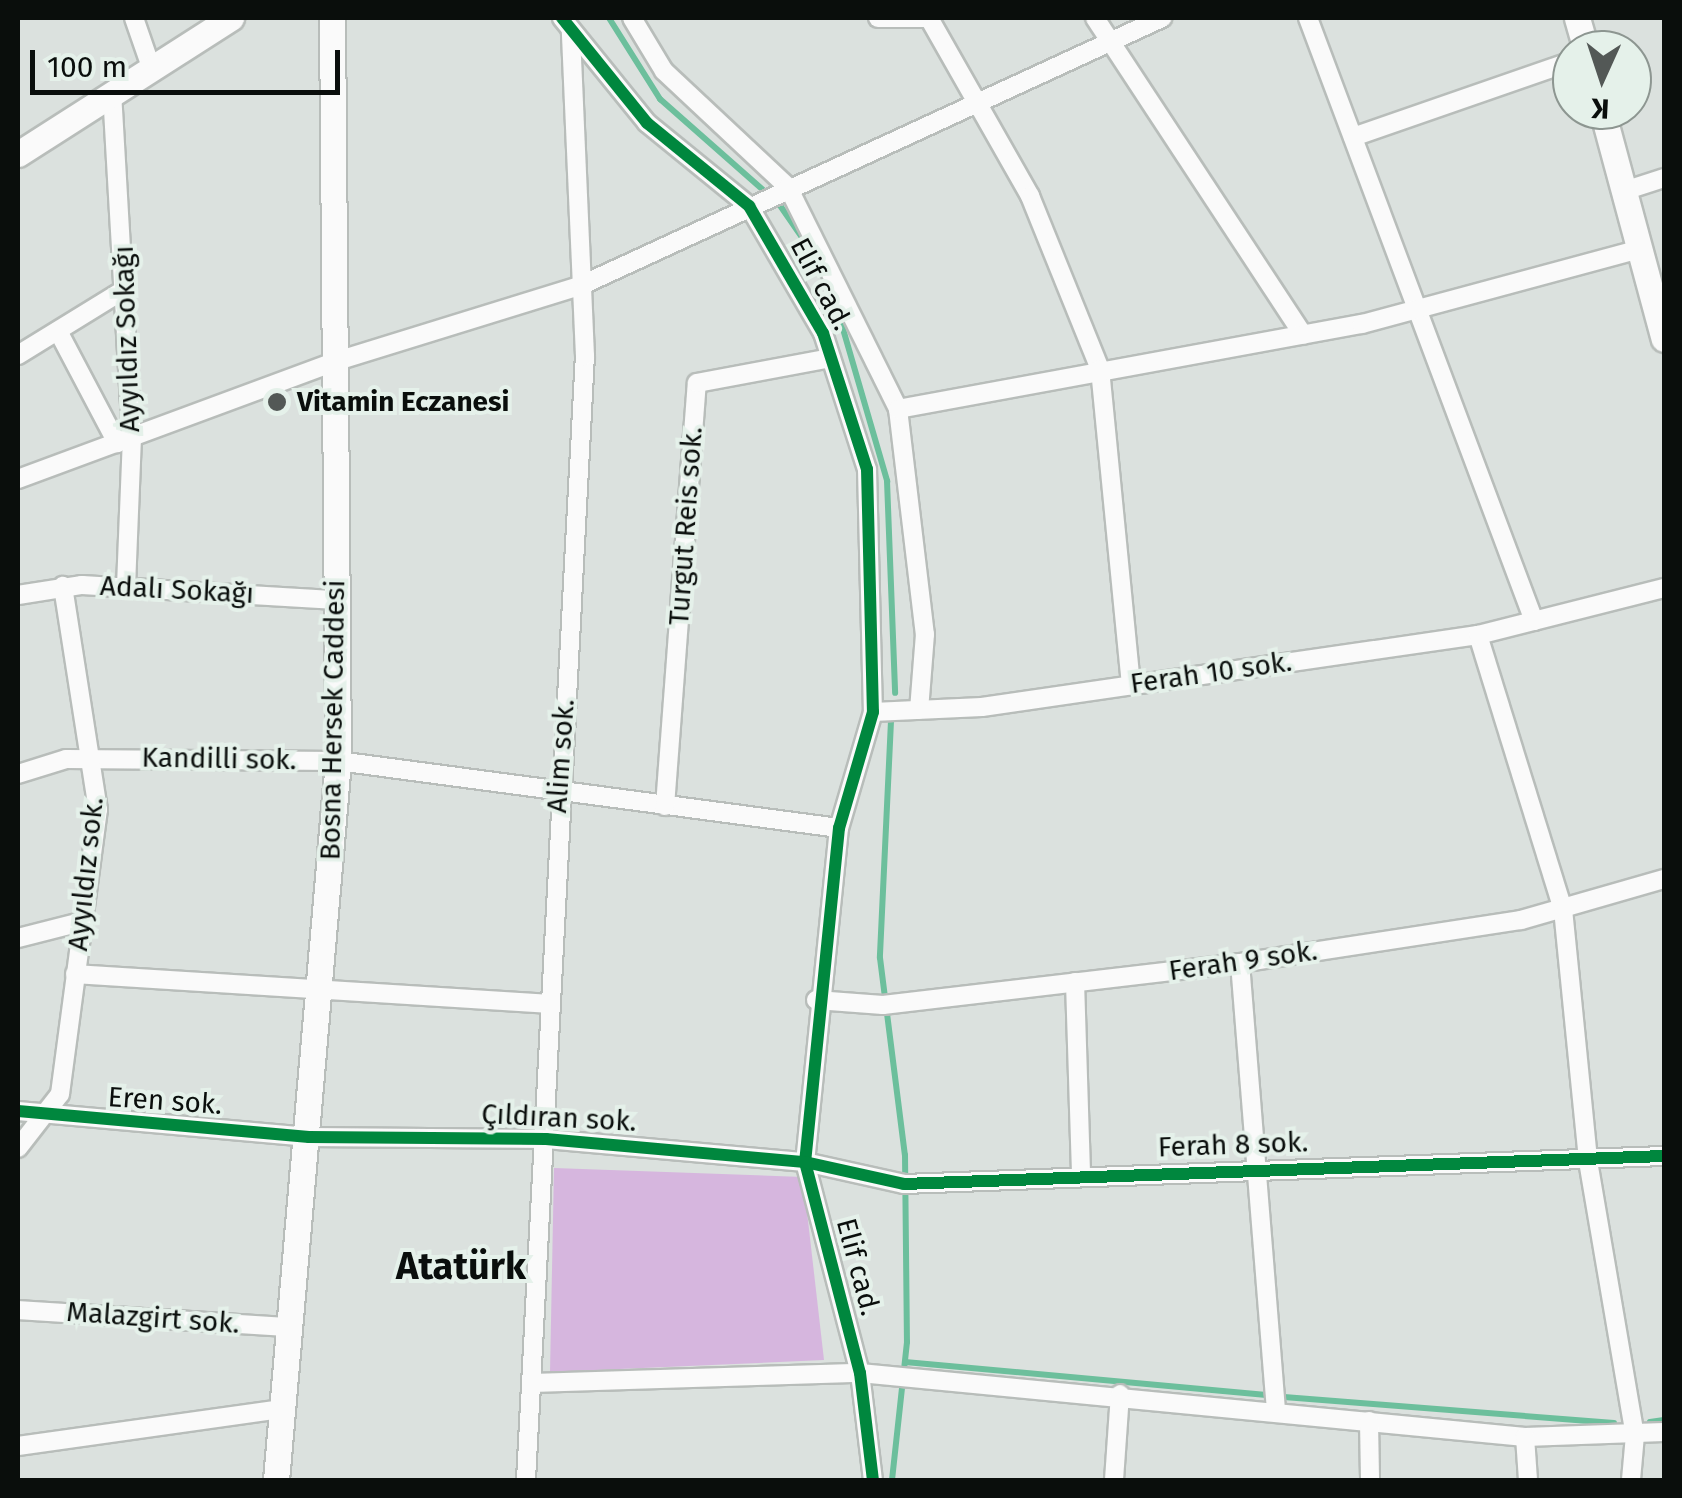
<!DOCTYPE html>
<html>
<head>
<meta charset="utf-8">
<style>
  body { margin:0 }
  #map { position:relative; width:1682px; height:1498px; overflow:hidden; background:#dbe1de; font-family:"Fira Sans",sans-serif }
  div>[style] { position:absolute }
  .green>* { inset:0; background:#d6b6de }
  .stream>* { height:6px; margin:-3px; padding:0 3px; transform-origin:3px; border-radius:3px; background:#6cbf9c }
  .roads { filter:drop-shadow(2px 0 #b8bdba) drop-shadow(-2px 0 #b8bdba) drop-shadow(0 2px #b8bdba) drop-shadow(0 -2px #b8bdba) }
  .street>* { height:18px; margin:-9px; padding:0 9px; transform-origin:9px; border-radius:9px; background:#fafafa }
  .secondary>* { height:25px; margin:-12.5px; padding:0 12.5px; transform-origin:12.5px; border-radius:12.5px; background:#fafafa }
  .cycleway>* { height:12px; margin:-6px; padding:0 6px; transform-origin:6px; border-radius:6px; background:#00873e }
  .dots>* { width:28px; height:28px; translate:-50% -50%; box-sizing:border-box; border:5px solid #e5f1ea; border-radius:50% }
  span { translate:-50% -50%; white-space:nowrap; text-align:center; line-height:1.15; -webkit-text-stroke:8px #e5f1ea; paint-order:stroke }
  .street-label { font-size:28px; color:#0a0e0c }
  .poi-label { font-size:28px; color:#0a0e0c; font-weight:700 }
  .left { translate:0 -50%; text-align:left }
  .district-label { font-size:38px; color:#0a0e0c; font-weight:700 }
  .frame { position:absolute; inset:0; border:20px solid #0a0e0c; pointer-events:none }
  .north { position:absolute; left:1552px; top:30px; width:100px; height:100px; box-sizing:border-box; background:#e5f1ea; border:2px solid #8d9691; border-radius:50%; rotate:183deg; font-size:28px; font-weight:700; line-height:40px; text-align:center; color:#0a0e0c }
  .north::after { content:''; display:block; margin:auto; width:35px; height:45px; background:#535856; clip-path:polygon(50% 0,100% 100%,50% 72%,0 100%) }
  .scale { position:absolute; left:30px; top:50px; width:310px; height:45px; box-sizing:border-box; border:5px solid #0a0e0c; border-top:0; padding-left:12px; font-size:30px; line-height:35px; white-space:nowrap; color:#0a0e0c; -webkit-text-stroke:8px #e5f1ea; paint-order:stroke }
</style>
</head>
<body>
<div id="map">
  <div class="green">
    <i style="clip-path:polygon(554px 1168px,803px 1177px,824px 1360px,550px 1372px)"></i>
  </div>
  <div class="stream">
    <i style="left:609px;top:18px;width:96px;rotate:57.8deg"></i>
    <i style="left:660px;top:99px;width:159px;rotate:41.4deg"></i>
    <i style="left:779px;top:204px;width:51px;rotate:55.4deg"></i>
    <i style="left:834px;top:298px;width:191px;rotate:73.8deg"></i>
    <i style="left:887px;top:481px;width:212px;rotate:87.8deg"></i>
    <i style="left:891px;top:721px;width:237px;rotate:92.7deg"></i>
    <i style="left:880px;top:958px;width:199px;rotate:82.8deg"></i>
    <i style="left:905px;top:1155px;width:187px;rotate:89.4deg"></i>
    <i style="left:907px;top:1342px;width:139px;rotate:96.2deg"></i>
    <i style="left:905px;top:1362px;width:363px;rotate:5.2deg"></i>
    <i style="left:1284px;top:1397px;width:331px;rotate:4.5deg"></i>
    <i style="left:1650px;top:1422px;width:14px;rotate:-8deg"></i>
  </div>
  <div class="roads">
    <div class="street">
      <i style="left:134px;top:18px;width:52px;rotate:70.9deg"></i>
      <i style="left:562px;top:18px;width:135px;rotate:51deg"></i>
      <i style="left:647px;top:123px;width:132px;rotate:39.1deg"></i>
      <i style="left:749px;top:206px;width:147px;rotate:59.8deg"></i>
      <i style="left:823px;top:333px;width:143px;rotate:72.1deg"></i>
      <i style="left:867px;top:469px;width:243px;rotate:88.6deg"></i>
      <i style="left:873px;top:712px;width:121px;rotate:106.3deg"></i>
      <i style="left:839px;top:828px;width:336px;rotate:95.8deg"></i>
      <i style="left:805px;top:1162px;width:218px;rotate:75.4deg"></i>
      <i style="left:860px;top:1373px;width:108px;rotate:83.1deg"></i>
      <i style="left:632px;top:18px;width:62px;rotate:58.9deg"></i>
      <i style="left:664px;top:71px;width:170px;rotate:43.1deg"></i>
      <i style="left:788px;top:187px;width:248px;rotate:63.6deg"></i>
      <i style="left:898px;top:409px;width:227px;rotate:83.2deg"></i>
      <i style="left:925px;top:634px;width:76px;rotate:94.5deg"></i>
      <i style="left:878px;top:18px;width:47px"></i>
      <i style="left:929px;top:18px;width:205px;rotate:60.4deg"></i>
      <i style="left:1030px;top:196px;width:187px;rotate:68deg"></i>
      <i style="left:1100px;top:369px;width:318px;rotate:84.4deg"></i>
      <i style="left:1095px;top:18px;width:379px;rotate:56.7deg"></i>
      <i style="left:1308px;top:18px;width:644px;rotate:69.45deg"></i>
      <i style="left:112px;top:92px;width:346px;rotate:86.7deg"></i>
      <i style="left:132px;top:437px;width:149px;rotate:92.3deg"></i>
      <i style="left:1353px;top:137px;width:232px;rotate:-19.1deg"></i>
      <i style="left:1624px;top:191px;width:42px;rotate:-18deg"></i>
      <i style="left:58px;top:331px;width:127px;rotate:62.2deg"></i>
      <i style="left:18px;top:355px;width:128px;rotate:-31.6deg"></i>
      <i style="left:898px;top:409px;width:472px;rotate:-10.4deg"></i>
      <i style="left:1362px;top:324px;width:288px;rotate:-15.1deg"></i>
      <i style="left:18px;top:479px;width:340px;rotate:-20.3deg"></i>
      <i style="left:337px;top:361px;width:257px;rotate:-17.2deg"></i>
      <i style="left:582px;top:285px;width:639px;rotate:-24.72deg"></i>
      <i style="left:18px;top:595px;width:65px;rotate:-8.9deg"></i>
      <i style="left:82px;top:585px;width:255px;rotate:3.4deg"></i>
      <i style="left:1478px;top:635px;width:287px;rotate:72.8deg"></i>
      <i style="left:1563px;top:909px;width:253px;rotate:84.3deg"></i>
      <i style="left:1588px;top:1161px;width:278px;rotate:80.3deg"></i>
      <i style="left:1635px;top:1435px;width:45px;rotate:95.1deg"></i>
      <i style="left:873px;top:712px;width:109px;rotate:-2.6deg"></i>
      <i style="left:982px;top:707px;width:501px;rotate:-8.26deg"></i>
      <i style="left:1478px;top:635px;width:192px;rotate:-14.2deg"></i>
      <i style="left:18px;top:774px;width:50px;rotate:-17.4deg"></i>
      <i style="left:66px;top:759px;width:272px;rotate:0.4deg"></i>
      <i style="left:338px;top:761px;width:505px;rotate:7.62deg"></i>
      <i style="left:665px;top:806px;width:424px;rotate:-85.7deg"></i>
      <i style="left:697px;top:383px;width:136px;rotate:-10.6deg"></i>
      <i style="left:18px;top:938px;width:65px;rotate:-14.3deg"></i>
      <i style="left:1240px;top:963px;width:448px;rotate:85.4deg"></i>
      <i style="left:75px;top:974px;width:476px;rotate:3.6deg"></i>
      <i style="left:1075px;top:982px;width:194px;rotate:88.2deg"></i>
      <i style="left:816px;top:1000px;width:67px;rotate:4.3deg"></i>
      <i style="left:883px;top:1005px;width:359px;rotate:-6.7deg"></i>
      <i style="left:1240px;top:963px;width:284px;rotate:-8.7deg"></i>
      <i style="left:1521px;top:920px;width:149px;rotate:-16deg"></i>
      <i style="left:18px;top:1111px;width:292px;rotate:5.1deg"></i>
      <i style="left:309px;top:1137px;width:237px;rotate:0.5deg"></i>
      <i style="left:546px;top:1139px;width:260px;rotate:5.1deg"></i>
      <i style="left:805px;top:1162px;width:101px;rotate:12.5deg"></i>
      <i style="left:904px;top:1184px;width:761px;rotate:-2.11deg"></i>
      <i style="left:18px;top:1148px;width:68px;rotate:-52.1deg"></i>
      <i style="left:60px;top:1094px;width:287px;rotate:-82.4deg"></i>
      <i style="left:98px;top:810px;width:227px;rotate:-98.9deg"></i>
      <i style="left:18px;top:1310px;width:272px;rotate:3.6deg"></i>
      <i style="left:533px;top:1383px;width:327px;rotate:-1.8deg"></i>
      <i style="left:860px;top:1373px;width:668px;rotate:5.5deg"></i>
      <i style="left:1525px;top:1437px;width:139px;rotate:-2.1deg"></i>
      <i style="left:1369px;top:1421px;width:59px;rotate:89deg"></i>
      <i style="left:1525px;top:1437px;width:43px;rotate:86deg"></i>
      <i style="left:18px;top:1446px;width:265px;rotate:-8deg"></i>
      <i style="left:526px;top:1480px;width:1126px;rotate:-87deg"></i>
      <i style="left:585px;top:356px;width:324px;rotate:-92.5deg"></i>
      <i style="left:1114px;top:1480px;width:86px;rotate:-86deg"></i>
    </div>
    <div class="secondary">
      <i style="left:1577px;top:18px;width:33px;rotate:74deg"></i>
      <i style="left:1602px;top:110px;width:237px;rotate:74.9deg"></i>
      <i style="left:18px;top:154px;width:253px;rotate:-32.6deg"></i>
      <i style="left:276px;top:1480px;width:722px;rotate:-85.07deg"></i>
      <i style="left:338px;top:761px;width:743px;rotate:-90.46deg"></i>
    </div>
  </div>
  <div class="cycleway">
    <i style="left:562px;top:18px;width:135px;rotate:51deg"></i>
    <i style="left:647px;top:123px;width:132px;rotate:39.1deg"></i>
    <i style="left:749px;top:206px;width:147px;rotate:59.8deg"></i>
    <i style="left:823px;top:333px;width:143px;rotate:72.1deg"></i>
    <i style="left:867px;top:469px;width:243px;rotate:88.6deg"></i>
    <i style="left:873px;top:712px;width:121px;rotate:106.3deg"></i>
    <i style="left:839px;top:828px;width:336px;rotate:95.8deg"></i>
    <i style="left:805px;top:1162px;width:218px;rotate:75.4deg"></i>
    <i style="left:860px;top:1373px;width:108px;rotate:83.1deg"></i>
    <i style="left:18px;top:1111px;width:292px;rotate:5.1deg"></i>
    <i style="left:309px;top:1137px;width:237px;rotate:0.5deg"></i>
    <i style="left:546px;top:1139px;width:260px;rotate:5.1deg"></i>
    <i style="left:805px;top:1162px;width:101px;rotate:12.5deg"></i>
    <i style="left:904px;top:1184px;width:761px;rotate:-2.11deg"></i>
  </div>
  <div class="dots">
    <i style="left:277px;top:402px;background:#535856"></i>
  </div>
  <div class="street-label">
    <span style="left:821px;top:284px;rotate:62deg">Elif cad.</span>
    <span style="left:127px;top:339px;rotate:-92deg">Ayyıldız Sokağı</span>
    <span style="left:686px;top:526px;rotate:-86deg">Turgut Reis sok.</span>
    <span style="left:177px;top:590px;rotate:3deg">Adalı Sokağı</span>
    <span style="left:1211px;top:673px;rotate:-8deg">Ferah 10 sok.</span>
    <span style="left:333px;top:720px;rotate:-89deg">Bosna Hersek Caddesi</span>
    <span style="left:561px;top:756px;rotate:-86deg">Alim sok.</span>
    <span style="left:219px;top:759px;rotate:1deg">Kandilli sok.</span>
    <span style="left:86px;top:874px;rotate:-84deg">Ayyıldız sok.</span>
    <span style="left:1243px;top:961px;rotate:-8deg">Ferah 9 sok.</span>
    <span style="left:165px;top:1101px;rotate:4deg">Eren sok.</span>
    <span style="left:559px;top:1118px;rotate:3deg">Çıldıran sok.</span>
    <span style="left:1233px;top:1145px;rotate:-2deg">Ferah 8 sok.</span>
    <span style="left:858px;top:1267px;rotate:75deg">Elif cad.</span>
    <span style="left:153px;top:1318px;rotate:4deg">Malazgirt sok.</span>
  </div>
  <div class="poi-label">
    <span class="left" style="left:297px;top:402px">Vitamin Eczanesi</span>
  </div>
  <div class="district-label">
    <span style="left:461px;top:1267px">Atatürk</span>
  </div>
  <div class="frame"></div>
  <div class="north">K</div>
  <div class="scale">100 m</div>
</div>
</body>
</html>
